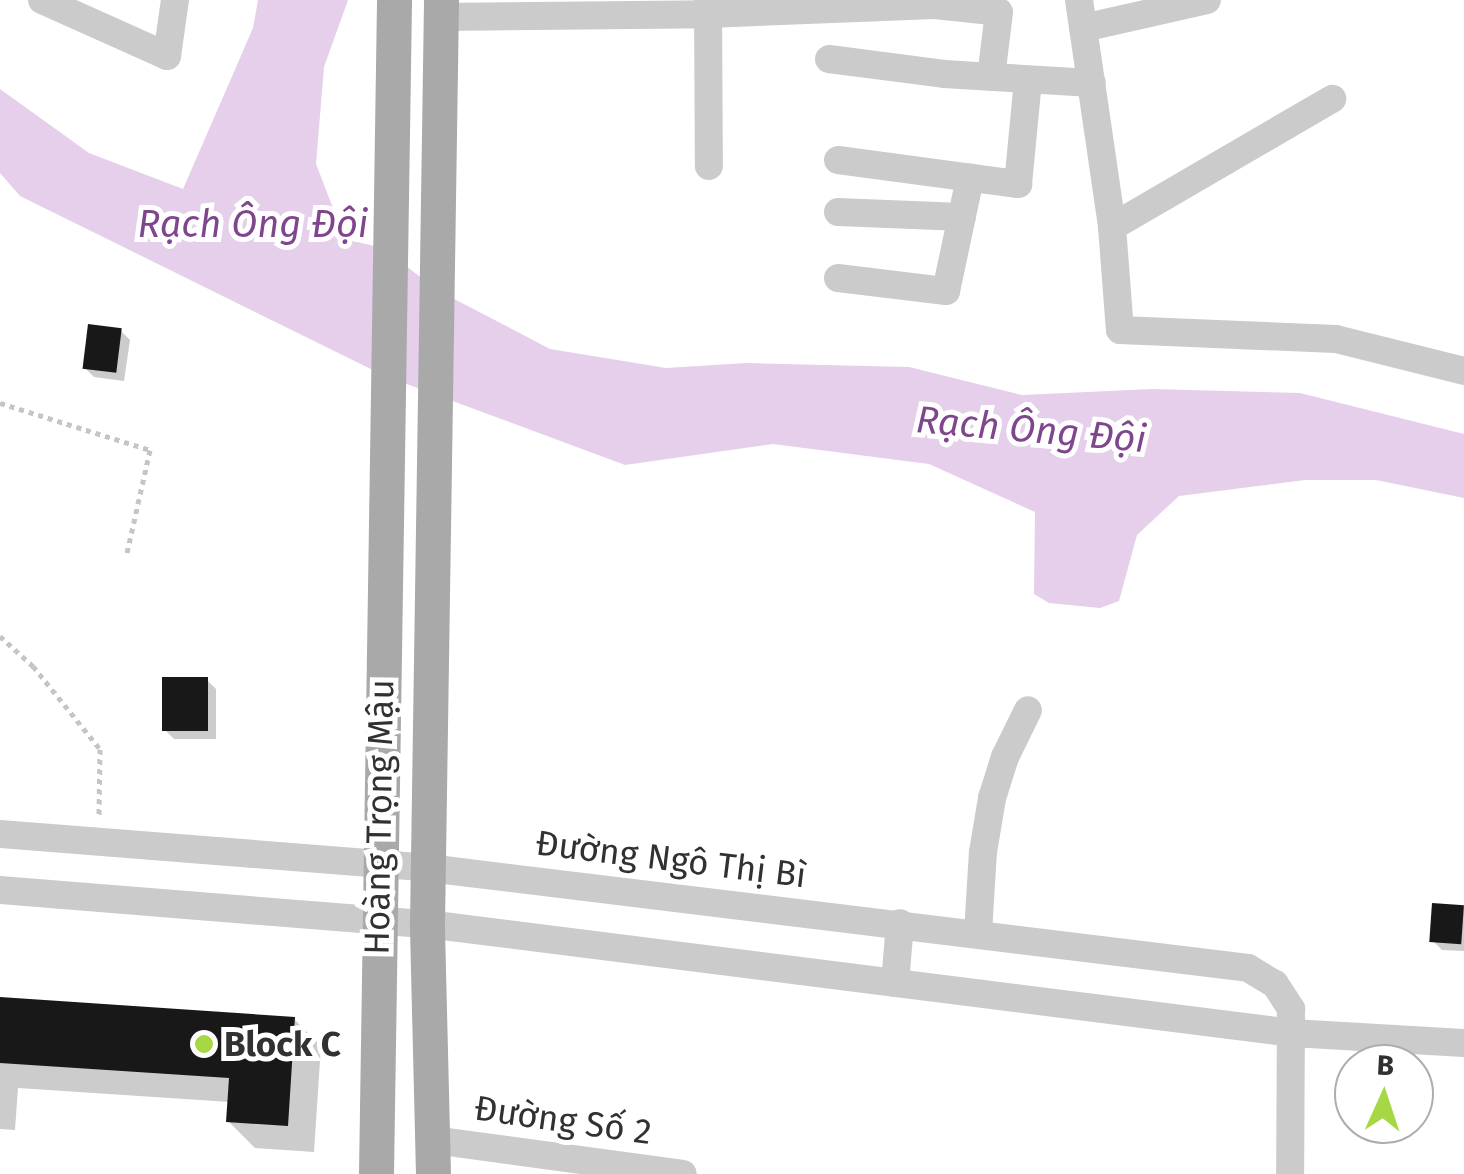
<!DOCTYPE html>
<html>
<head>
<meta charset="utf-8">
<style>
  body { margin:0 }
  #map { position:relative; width:1464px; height:1174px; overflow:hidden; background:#fff; font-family:"Fira Sans",sans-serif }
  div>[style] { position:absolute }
  .water>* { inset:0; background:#e5cfea }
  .shadow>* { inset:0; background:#0003 }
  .building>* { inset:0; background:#181818; transform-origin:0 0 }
  .path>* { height:5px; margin-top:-2.5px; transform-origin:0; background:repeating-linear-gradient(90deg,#c5c5c5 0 5px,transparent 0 10px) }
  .minor>* { height:28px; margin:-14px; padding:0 14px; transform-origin:14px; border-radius:14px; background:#cbcbcb }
  .major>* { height:35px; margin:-17.5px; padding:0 17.5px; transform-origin:17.5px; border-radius:17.5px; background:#a9a9a9 }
  .dots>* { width:28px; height:28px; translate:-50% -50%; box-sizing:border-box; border:5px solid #fff; border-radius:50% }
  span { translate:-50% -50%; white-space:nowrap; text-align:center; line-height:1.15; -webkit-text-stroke:10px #fff; paint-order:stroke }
  .street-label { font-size:35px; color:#313131 }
  .poi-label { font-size:35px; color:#313131; font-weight:700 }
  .left { translate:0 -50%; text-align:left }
  .water-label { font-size:38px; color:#7f458d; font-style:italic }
  .north { position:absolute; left:1334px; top:1044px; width:100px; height:100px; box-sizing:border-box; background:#fff; border:2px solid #adadad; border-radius:50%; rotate:3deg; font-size:28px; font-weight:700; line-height:40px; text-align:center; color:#313131 }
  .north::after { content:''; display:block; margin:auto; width:35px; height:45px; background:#a6d744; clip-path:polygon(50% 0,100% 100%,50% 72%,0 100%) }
</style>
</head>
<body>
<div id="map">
  <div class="water">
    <i style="clip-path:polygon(258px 0,348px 0,324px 67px,316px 164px,345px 239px,383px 248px,437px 290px,550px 349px,666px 368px,746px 363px,909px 367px,1022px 395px,1152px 389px,1300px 393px,1464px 434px,1464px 498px,1376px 480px,1305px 480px,1179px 496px,1137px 535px,1119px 601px,1100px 608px,1049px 603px,1034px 594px,1035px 512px,929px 464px,773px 444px,625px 465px,385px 376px,20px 196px,0 173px,0 89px,89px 153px,183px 189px,253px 28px)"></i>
  </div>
  <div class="shadow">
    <i style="clip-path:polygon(121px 331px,130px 340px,124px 381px,94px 377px,85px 368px)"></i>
    <i style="clip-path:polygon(207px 680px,216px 689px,216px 739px,174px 739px,165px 730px)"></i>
    <i style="clip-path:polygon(1464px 907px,1464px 951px,1442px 950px,1433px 941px)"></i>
    <i style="clip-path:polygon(0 1000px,294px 1019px,321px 1046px,314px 1152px,255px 1148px,228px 1121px,230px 1102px,18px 1088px,15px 1130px,0 1129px)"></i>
  </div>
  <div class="building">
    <i style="left:88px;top:324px;width:34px;height:45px;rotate:7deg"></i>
    <i style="left:162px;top:677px;width:46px;height:54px"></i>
    <i style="left:1432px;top:903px;width:32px;height:39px;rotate:4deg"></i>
    <i style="clip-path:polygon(0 997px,295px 1017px,288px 1126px,226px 1122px,229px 1078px,0 1063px)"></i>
  </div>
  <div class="path">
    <i style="left:0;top:403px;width:157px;rotate:17.4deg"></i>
    <i style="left:150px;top:450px;width:106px;rotate:102.6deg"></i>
    <i style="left:0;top:636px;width:45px;rotate:42.3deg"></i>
    <i style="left:33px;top:666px;width:107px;rotate:51.1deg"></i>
    <i style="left:100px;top:749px;width:67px;rotate:90.9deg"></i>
  </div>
  <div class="minor">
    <i style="left:42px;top:0;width:137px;rotate:24.1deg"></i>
    <i style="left:167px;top:56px;width:57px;rotate:-81.9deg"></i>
    <i style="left:708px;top:0;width:166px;rotate:89.7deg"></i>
    <i style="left:1079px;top:0;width:229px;rotate:81.7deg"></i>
    <i style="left:1112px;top:227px;width:103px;rotate:85.6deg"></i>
    <i style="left:1120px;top:330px;width:216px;rotate:2.4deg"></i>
    <i style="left:1336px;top:339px;width:132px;rotate:14deg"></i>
    <i style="left:440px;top:17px;width:268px;rotate:-0.6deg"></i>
    <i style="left:708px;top:14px;width:227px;rotate:-2.3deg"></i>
    <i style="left:935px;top:5px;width:64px;rotate:6.2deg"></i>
    <i style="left:999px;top:12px;width:65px;rotate:97deg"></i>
    <i style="left:1083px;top:28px;width:127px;rotate:-12.7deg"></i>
    <i style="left:829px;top:59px;width:116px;rotate:7.4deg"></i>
    <i style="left:944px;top:74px;width:148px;rotate:3.5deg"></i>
    <i style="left:838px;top:160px;width:182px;rotate:7.6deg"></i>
    <i style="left:1018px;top:184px;width:104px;rotate:-84.5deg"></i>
    <i style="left:838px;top:212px;width:124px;rotate:2.3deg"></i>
    <i style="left:1112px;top:227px;width:255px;rotate:-30.2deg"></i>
    <i style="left:838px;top:278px;width:109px;rotate:6.9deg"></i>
    <i style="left:946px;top:291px;width:116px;rotate:-78deg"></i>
    <i style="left:0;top:834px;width:429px;rotate:4.5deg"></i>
    <i style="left:428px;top:868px;width:826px;rotate:6.95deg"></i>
    <i style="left:1248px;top:968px;width:31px;rotate:31deg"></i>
    <i style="left:1275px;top:984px;width:30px;rotate:57deg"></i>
    <i style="left:1291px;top:1009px;width:165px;rotate:90.3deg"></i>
    <i style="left:0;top:890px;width:428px;rotate:4.6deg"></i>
    <i style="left:427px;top:924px;width:872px;rotate:7.18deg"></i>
    <i style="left:1292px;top:1033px;width:172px;rotate:3.3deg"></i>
    <i style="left:978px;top:933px;width:81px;rotate:-86.5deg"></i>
    <i style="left:983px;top:852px;width:55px;rotate:-80.5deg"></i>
    <i style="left:992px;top:798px;width:43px;rotate:-72.4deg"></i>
    <i style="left:1005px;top:757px;width:52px;rotate:-63.9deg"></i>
    <i style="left:895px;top:983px;width:60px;rotate:-85.2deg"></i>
    <i style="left:433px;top:1140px;width:252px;rotate:7.7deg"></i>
  </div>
  <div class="major">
    <i style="left:376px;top:1174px;width:1174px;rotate:-89.12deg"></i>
    <i style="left:433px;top:1174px;width:250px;rotate:-91.4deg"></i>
    <i style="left:427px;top:924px;width:924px;rotate:-89.13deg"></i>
  </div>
  <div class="dots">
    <i style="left:204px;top:1044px;background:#a6d744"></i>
  </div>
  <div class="street-label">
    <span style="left:379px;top:817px;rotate:-89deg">Hoàng Trọng Mậu</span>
    <span style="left:671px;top:859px;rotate:7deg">Đường Ngô Thị Bì</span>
    <span style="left:563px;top:1120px;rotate:8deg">Đường Số 2</span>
  </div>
  <div class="poi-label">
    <span class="left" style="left:224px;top:1044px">Block C</span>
  </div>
  <div class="water-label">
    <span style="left:253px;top:225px">Rạch Ông Đội</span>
    <span style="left:1031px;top:430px;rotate:5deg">Rạch Ông Đội</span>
  </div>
  <div class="north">B</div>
</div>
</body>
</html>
